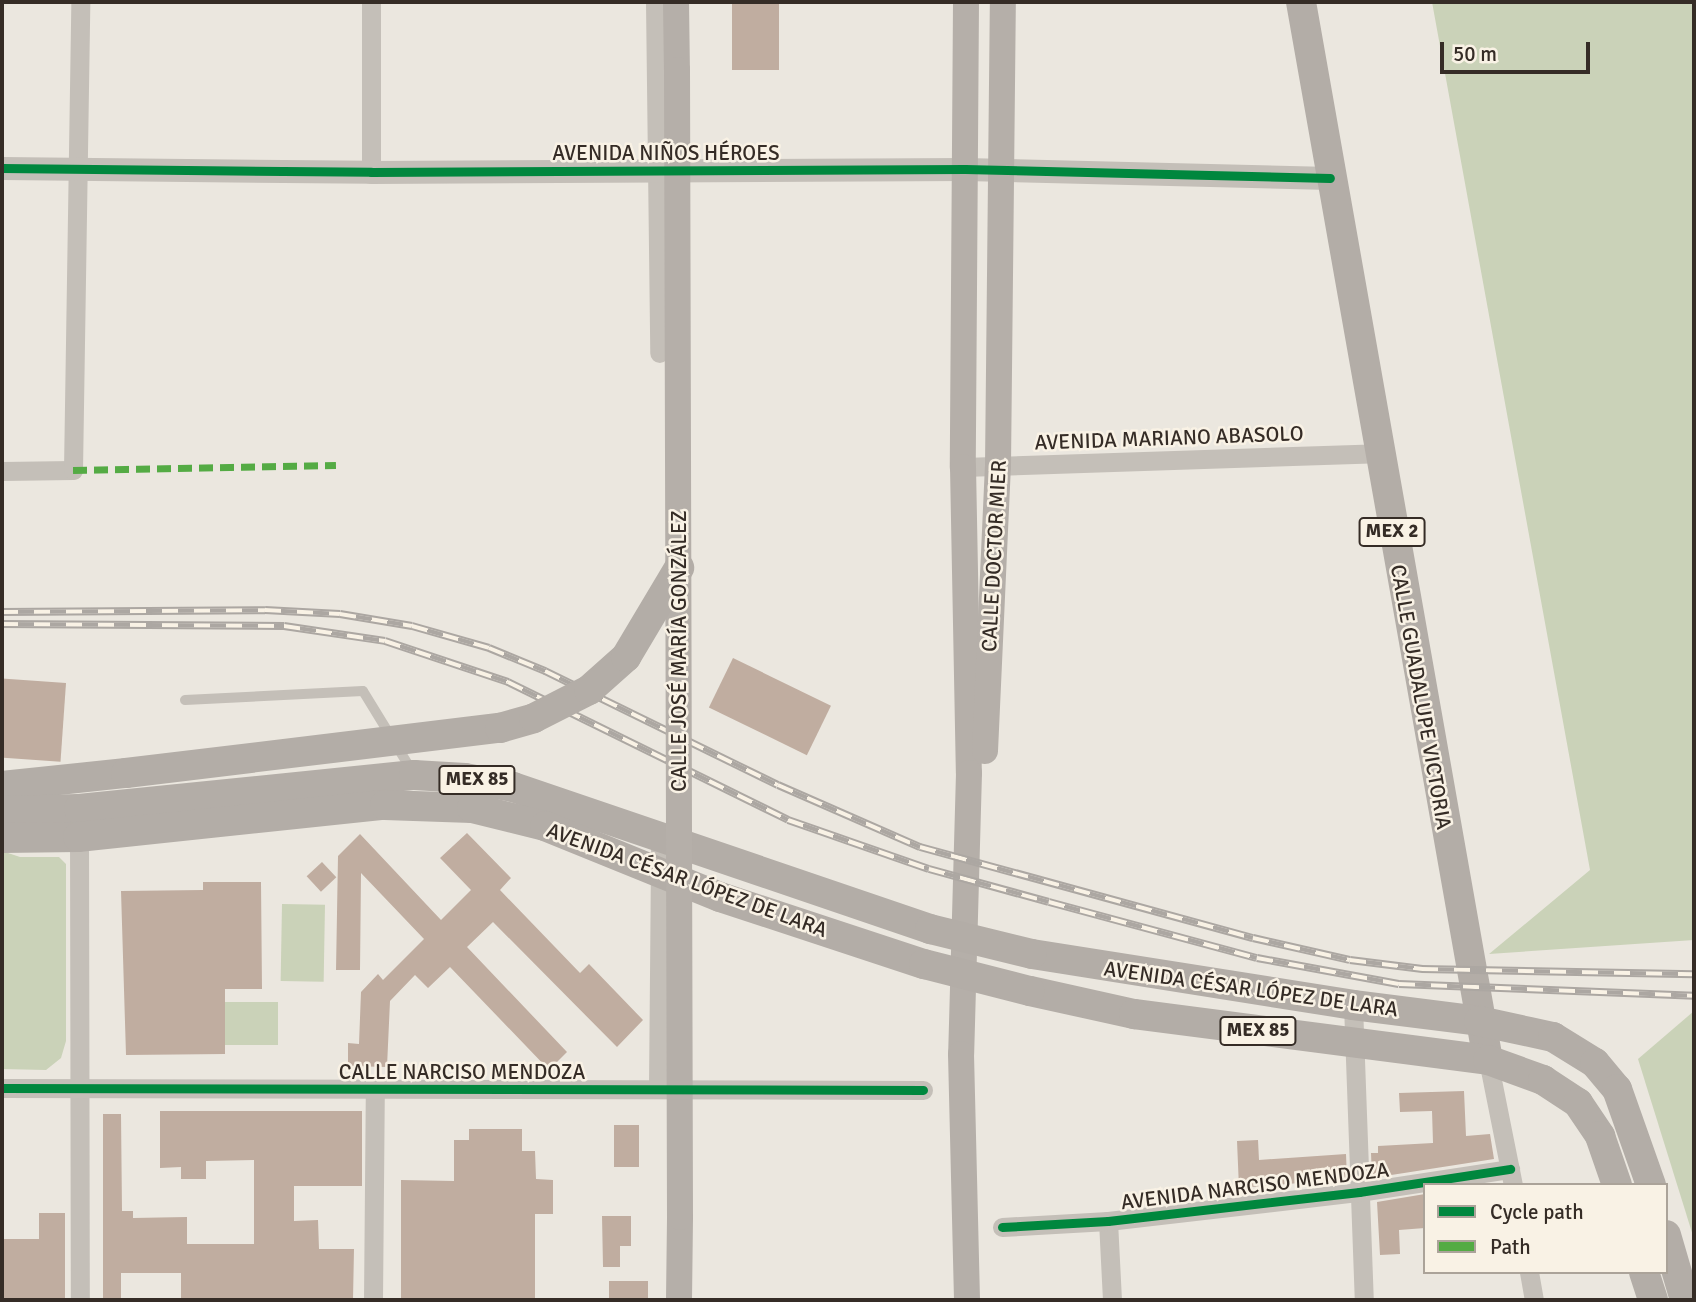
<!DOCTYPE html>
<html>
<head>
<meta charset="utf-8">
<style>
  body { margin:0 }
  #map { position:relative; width:1696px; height:1302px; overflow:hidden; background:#ebe7df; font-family:Signika,sans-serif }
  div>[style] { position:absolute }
  .green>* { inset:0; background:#cad2b8; transform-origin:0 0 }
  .building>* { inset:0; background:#c0ada0; transform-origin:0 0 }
  .service>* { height:10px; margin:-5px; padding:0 5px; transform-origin:5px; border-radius:5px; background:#c4bfb8 }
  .minor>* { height:19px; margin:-9.5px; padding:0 9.5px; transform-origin:9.5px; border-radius:9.5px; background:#c4bfb8 }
  .tertiary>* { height:23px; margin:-11.5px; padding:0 11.5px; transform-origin:11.5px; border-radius:11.5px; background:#c4bfb8 }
  .secondary>* { height:26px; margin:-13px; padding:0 13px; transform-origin:13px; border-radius:13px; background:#b5afa9 }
  .primary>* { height:30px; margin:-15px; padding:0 15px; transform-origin:15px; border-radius:15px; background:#b3ada7 }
  .rail>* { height:8px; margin-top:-4px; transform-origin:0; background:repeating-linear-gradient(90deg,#f9f2e5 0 16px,#aca7a2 0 32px); box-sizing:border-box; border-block:2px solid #aca7a2 }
  .secondary-bridge>* { height:26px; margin:-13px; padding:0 13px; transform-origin:13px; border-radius:13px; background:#b5afa9 }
  .primary-bridge>* { height:30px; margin:-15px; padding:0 15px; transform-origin:15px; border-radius:15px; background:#b3ada7 }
  .quiet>* { height:7px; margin-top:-3.5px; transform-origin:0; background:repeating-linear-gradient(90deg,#54ab44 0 14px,transparent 0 21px) }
  .cycleway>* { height:9px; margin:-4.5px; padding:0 4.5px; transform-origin:4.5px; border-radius:4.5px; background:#00873e }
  span { translate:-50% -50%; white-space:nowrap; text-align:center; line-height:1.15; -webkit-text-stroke:5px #f9f2e5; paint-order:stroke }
  .shield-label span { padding:2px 5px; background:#f9f2e5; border:2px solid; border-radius:5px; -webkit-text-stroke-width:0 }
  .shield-label { font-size:19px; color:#352c26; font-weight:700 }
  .street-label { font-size:21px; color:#352c26 }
  .frame { position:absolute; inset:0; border:4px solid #352c26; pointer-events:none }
  .legend { position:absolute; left:1423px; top:1183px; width:245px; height:91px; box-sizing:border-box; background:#f9f2e5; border:2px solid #aba399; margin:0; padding:9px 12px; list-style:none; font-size:21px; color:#352c26 }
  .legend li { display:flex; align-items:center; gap:14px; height:35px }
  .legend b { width:35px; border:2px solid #aba399 }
  .scale { position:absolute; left:1440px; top:42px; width:150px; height:32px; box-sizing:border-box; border:4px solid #352c26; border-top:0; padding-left:9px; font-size:21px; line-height:24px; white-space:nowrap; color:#352c26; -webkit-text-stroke:5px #f9f2e5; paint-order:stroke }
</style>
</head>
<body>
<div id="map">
  <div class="green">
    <i style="clip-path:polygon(1432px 2px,1694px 2px,1694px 940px,1489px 954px,1590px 870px)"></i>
    <i style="clip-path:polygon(2px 851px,20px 857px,59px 857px,66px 864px,66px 1041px,61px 1058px,46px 1070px,2px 1069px)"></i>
    <i style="left:282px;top:904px;width:43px;height:77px;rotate:1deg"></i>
    <i style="left:200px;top:1002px;width:78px;height:43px"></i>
    <i style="clip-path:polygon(1694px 1011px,1694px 1239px,1638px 1059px)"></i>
  </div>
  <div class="building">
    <i style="left:732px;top:2px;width:47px;height:68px"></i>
    <i style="left:733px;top:658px;width:109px;height:55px;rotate:26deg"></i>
    <i style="left:66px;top:683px;width:79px;height:64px;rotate:94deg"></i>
    <i style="clip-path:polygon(467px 833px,511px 878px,500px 890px,580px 973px,589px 964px,643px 1020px,617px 1047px,493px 922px,467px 947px,567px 1052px,549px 1070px,450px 967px,428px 988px,415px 975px,390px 1001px,387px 1067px,348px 1066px,348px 1043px,359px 1044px,361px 992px,378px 974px,383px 980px,424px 939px,361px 873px,360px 970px,336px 970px,338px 856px,360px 834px,441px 920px,471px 890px,440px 858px)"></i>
    <i style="left:322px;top:862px;width:21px;height:21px;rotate:47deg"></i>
    <i style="clip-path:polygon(203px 882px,261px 882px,262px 989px,225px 989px,225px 1054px,126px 1055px,121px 891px,203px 890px)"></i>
    <i style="clip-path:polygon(1464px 1091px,1466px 1136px,1490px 1134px,1494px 1159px,1372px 1178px,1371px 1153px,1378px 1153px,1378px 1146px,1433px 1143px,1432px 1111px,1400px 1112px,1399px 1093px)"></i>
    <i style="clip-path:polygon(160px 1111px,362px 1111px,362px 1186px,294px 1186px,294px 1221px,318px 1220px,319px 1249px,354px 1249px,353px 1300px,188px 1300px,181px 1299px,181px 1273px,121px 1273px,121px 1300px,103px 1300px,103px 1114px,121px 1114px,122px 1211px,133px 1211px,133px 1218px,187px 1217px,187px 1244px,254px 1244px,254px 1160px,206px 1161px,206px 1179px,181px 1179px,181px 1167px,160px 1168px)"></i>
    <i style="left:614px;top:1125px;width:25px;height:42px"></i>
    <i style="clip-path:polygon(469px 1129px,522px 1129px,522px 1151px,535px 1151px,536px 1179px,553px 1180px,553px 1214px,535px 1214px,535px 1300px,401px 1300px,401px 1180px,454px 1181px,454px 1140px,469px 1140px)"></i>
    <i style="clip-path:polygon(1258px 1140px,1259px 1160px,1346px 1154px,1347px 1179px,1239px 1188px,1237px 1141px)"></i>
    <i style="clip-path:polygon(1425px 1194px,1425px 1228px,1399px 1230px,1400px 1254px,1380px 1255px,1377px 1202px)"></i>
    <i style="clip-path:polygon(39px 1213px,65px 1213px,65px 1300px,2px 1300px,2px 1239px,39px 1239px)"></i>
    <i style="clip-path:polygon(602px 1216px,631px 1216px,631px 1246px,620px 1246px,620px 1267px,603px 1267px)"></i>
    <i style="left:609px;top:1281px;width:39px;height:19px"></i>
  </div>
  <div class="service">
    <i style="left:185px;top:700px;width:178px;rotate:-2.9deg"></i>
    <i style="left:363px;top:691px;width:94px;rotate:58.5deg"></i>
  </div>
  <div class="minor">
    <i style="left:371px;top:2px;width:170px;rotate:90deg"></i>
    <i style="left:655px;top:2px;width:351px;rotate:89.3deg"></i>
    <i style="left:963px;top:467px;width:415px;rotate:-1.9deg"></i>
    <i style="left:2px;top:471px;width:71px;rotate:-0.8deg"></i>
    <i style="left:73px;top:470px;width:468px;rotate:-89.1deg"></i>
    <i style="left:79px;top:827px;width:473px;rotate:89.9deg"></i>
    <i style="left:1353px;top:1005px;width:295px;rotate:87.9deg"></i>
    <i style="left:1488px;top:1060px;width:127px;rotate:78.7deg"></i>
    <i style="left:2px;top:1088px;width:921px;rotate:0.12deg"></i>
    <i style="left:658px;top:1089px;width:252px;rotate:-89.5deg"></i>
    <i style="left:1108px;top:1221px;width:79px;rotate:87.1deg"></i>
    <i style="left:1002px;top:1227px;width:106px;rotate:-3.2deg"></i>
    <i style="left:1108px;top:1221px;width:253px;rotate:-6.6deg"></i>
    <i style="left:1359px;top:1192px;width:153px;rotate:-8.7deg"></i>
    <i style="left:1529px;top:1272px;width:28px;rotate:80deg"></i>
    <i style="left:373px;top:1300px;width:211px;rotate:-89.5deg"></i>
  </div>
  <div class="tertiary">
    <i style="left:2px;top:168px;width:369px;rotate:0.6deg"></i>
    <i style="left:371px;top:172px;width:594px;rotate:-0.29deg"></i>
    <i style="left:965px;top:169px;width:365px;rotate:1.4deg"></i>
  </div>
  <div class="secondary">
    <i style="left:676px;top:2px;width:68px;rotate:89.2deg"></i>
    <i style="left:966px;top:2px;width:465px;rotate:90.4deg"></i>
    <i style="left:963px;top:467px;width:306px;rotate:88.9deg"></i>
    <i style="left:969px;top:773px;width:281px;rotate:91.6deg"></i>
    <i style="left:961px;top:1054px;width:246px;rotate:88.6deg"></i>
    <i style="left:985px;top:751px;width:285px;rotate:-87.4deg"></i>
    <i style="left:998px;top:466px;width:464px;rotate:-89.4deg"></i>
    <i style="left:679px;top:1300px;width:83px;rotate:-89.3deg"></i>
  </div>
  <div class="primary">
    <i style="left:1301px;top:2px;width:1074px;rotate:79.98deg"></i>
    <i style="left:2px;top:786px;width:125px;rotate:-6deg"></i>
    <i style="left:2px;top:811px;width:77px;rotate:-1.5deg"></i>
    <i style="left:79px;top:809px;width:337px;rotate:-5.8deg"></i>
    <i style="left:414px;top:775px;width:51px;rotate:3.4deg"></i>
    <i style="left:465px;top:778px;width:49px;rotate:10.6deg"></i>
    <i style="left:513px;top:787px;width:441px;rotate:18.8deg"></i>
    <i style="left:2px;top:838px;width:76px;rotate:-0.8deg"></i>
    <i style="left:78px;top:837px;width:309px;rotate:-6deg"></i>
    <i style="left:385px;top:805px;width:87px;rotate:2deg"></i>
    <i style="left:472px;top:808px;width:75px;rotate:13.9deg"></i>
    <i style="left:545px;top:826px;width:189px;rotate:22.1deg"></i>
    <i style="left:720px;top:897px;width:215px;rotate:18.2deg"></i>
    <i style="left:1032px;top:954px;width:325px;rotate:9deg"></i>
    <i style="left:1353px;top:1005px;width:127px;rotate:7.2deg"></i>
    <i style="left:1479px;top:1021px;width:76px;rotate:12.2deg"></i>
    <i style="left:1553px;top:1037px;width:49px;rotate:31.8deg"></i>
    <i style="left:1595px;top:1063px;width:34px;rotate:50deg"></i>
    <i style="left:1617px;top:1089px;width:102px;rotate:70.5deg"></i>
    <i style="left:1030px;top:991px;width:107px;rotate:12.5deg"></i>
    <i style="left:1134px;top:1014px;width:357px;rotate:7.4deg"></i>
    <i style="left:1488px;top:1060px;width:59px;rotate:20deg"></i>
    <i style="left:1543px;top:1080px;width:42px;rotate:33.3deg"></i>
    <i style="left:1578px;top:1103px;width:40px;rotate:56deg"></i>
    <i style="left:1600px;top:1136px;width:52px;rotate:70.9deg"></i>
    <i style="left:1666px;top:1235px;width:68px;rotate:73.7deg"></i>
    <i style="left:1644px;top:1272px;width:29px;rotate:72deg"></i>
  </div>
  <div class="rail">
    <i style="left:2px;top:612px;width:263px;rotate:-0.4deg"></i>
    <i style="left:265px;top:610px;width:75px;rotate:3.1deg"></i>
    <i style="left:340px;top:614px;width:73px;rotate:9.5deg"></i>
    <i style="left:412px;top:626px;width:80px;rotate:15.9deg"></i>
    <i style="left:489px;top:648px;width:61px;rotate:22.3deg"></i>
    <i style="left:545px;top:671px;width:259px;rotate:26.1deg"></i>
    <i style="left:778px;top:785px;width:155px;rotate:23.6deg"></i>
    <i style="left:920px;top:847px;width:345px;rotate:15.3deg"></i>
    <i style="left:1253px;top:938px;width:99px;rotate:12.8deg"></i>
    <i style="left:1350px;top:960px;width:73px;rotate:7.1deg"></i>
    <i style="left:1422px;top:969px;width:272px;rotate:1.1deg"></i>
    <i style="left:2px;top:624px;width:282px;rotate:0.4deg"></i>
    <i style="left:284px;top:626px;width:102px;rotate:8.4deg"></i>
    <i style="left:385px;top:641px;width:130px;rotate:18.4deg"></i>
    <i style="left:508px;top:682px;width:312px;rotate:26.2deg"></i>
    <i style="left:788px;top:820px;width:149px;rotate:19.2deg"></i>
    <i style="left:929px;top:869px;width:124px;rotate:15.4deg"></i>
    <i style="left:1049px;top:902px;width:215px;rotate:15.1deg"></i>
    <i style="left:1257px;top:958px;width:144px;rotate:10.4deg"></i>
    <i style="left:1399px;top:984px;width:295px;rotate:2.3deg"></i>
  </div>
  <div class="secondary-bridge">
    <i style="left:677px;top:70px;width:1147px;rotate:89.85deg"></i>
  </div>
  <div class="primary-bridge">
    <i style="left:126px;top:773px;width:377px;rotate:-6.9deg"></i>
    <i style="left:500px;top:728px;width:35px;rotate:-16deg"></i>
    <i style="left:534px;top:718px;width:62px;rotate:-27deg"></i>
    <i style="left:589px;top:690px;width:50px;rotate:-41.7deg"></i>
    <i style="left:626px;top:657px;width:104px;rotate:-59.2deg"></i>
    <i style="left:930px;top:929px;width:105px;rotate:13.8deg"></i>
    <i style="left:924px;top:964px;width:109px;rotate:14.3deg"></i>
  </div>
  <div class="quiet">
    <i style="left:73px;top:470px;width:263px;rotate:-1.1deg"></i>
  </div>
  <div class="cycleway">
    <i style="left:2px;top:168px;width:369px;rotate:0.6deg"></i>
    <i style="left:371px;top:172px;width:594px;rotate:-0.29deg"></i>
    <i style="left:965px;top:169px;width:365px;rotate:1.4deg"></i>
    <i style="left:2px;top:1088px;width:921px;rotate:0.12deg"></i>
    <i style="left:1002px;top:1227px;width:106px;rotate:-3.2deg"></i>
    <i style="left:1108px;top:1221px;width:253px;rotate:-6.6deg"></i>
    <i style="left:1359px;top:1192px;width:153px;rotate:-8.7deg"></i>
  </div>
  <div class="shield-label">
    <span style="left:1392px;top:532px">MEX 2</span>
    <span style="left:477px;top:780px">MEX 85</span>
    <span style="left:1258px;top:1031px">MEX 85</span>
  </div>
  <div class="street-label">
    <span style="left:666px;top:153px">AVENIDA NIÑOS HÉROES</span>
    <span style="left:1169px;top:438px;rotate:-2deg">AVENIDA MARIANO ABASOLO</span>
    <span style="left:994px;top:556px;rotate:-87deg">CALLE DOCTOR MIER</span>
    <span style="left:679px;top:651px;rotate:-90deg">CALLE JOSÉ MARÍA GONZÁLEZ</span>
    <span style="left:1421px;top:697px;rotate:80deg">CALLE GUADALUPE VICTORIA</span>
    <span style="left:687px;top:880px;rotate:20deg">AVENIDA CÉSAR LÓPEZ DE LARA</span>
    <span style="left:1251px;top:989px;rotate:8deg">AVENIDA CÉSAR LÓPEZ DE LARA</span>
    <span style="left:462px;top:1072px">CALLE NARCISO MENDOZA</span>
    <span style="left:1255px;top:1186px;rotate:-7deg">AVENIDA NARCISO MENDOZA</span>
  </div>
  <div class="frame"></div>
  <ul class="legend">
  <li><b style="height:9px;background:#00873e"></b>Cycle path</li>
  <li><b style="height:9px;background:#54ab44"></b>Path</li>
  </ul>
  <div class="scale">50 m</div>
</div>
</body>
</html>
